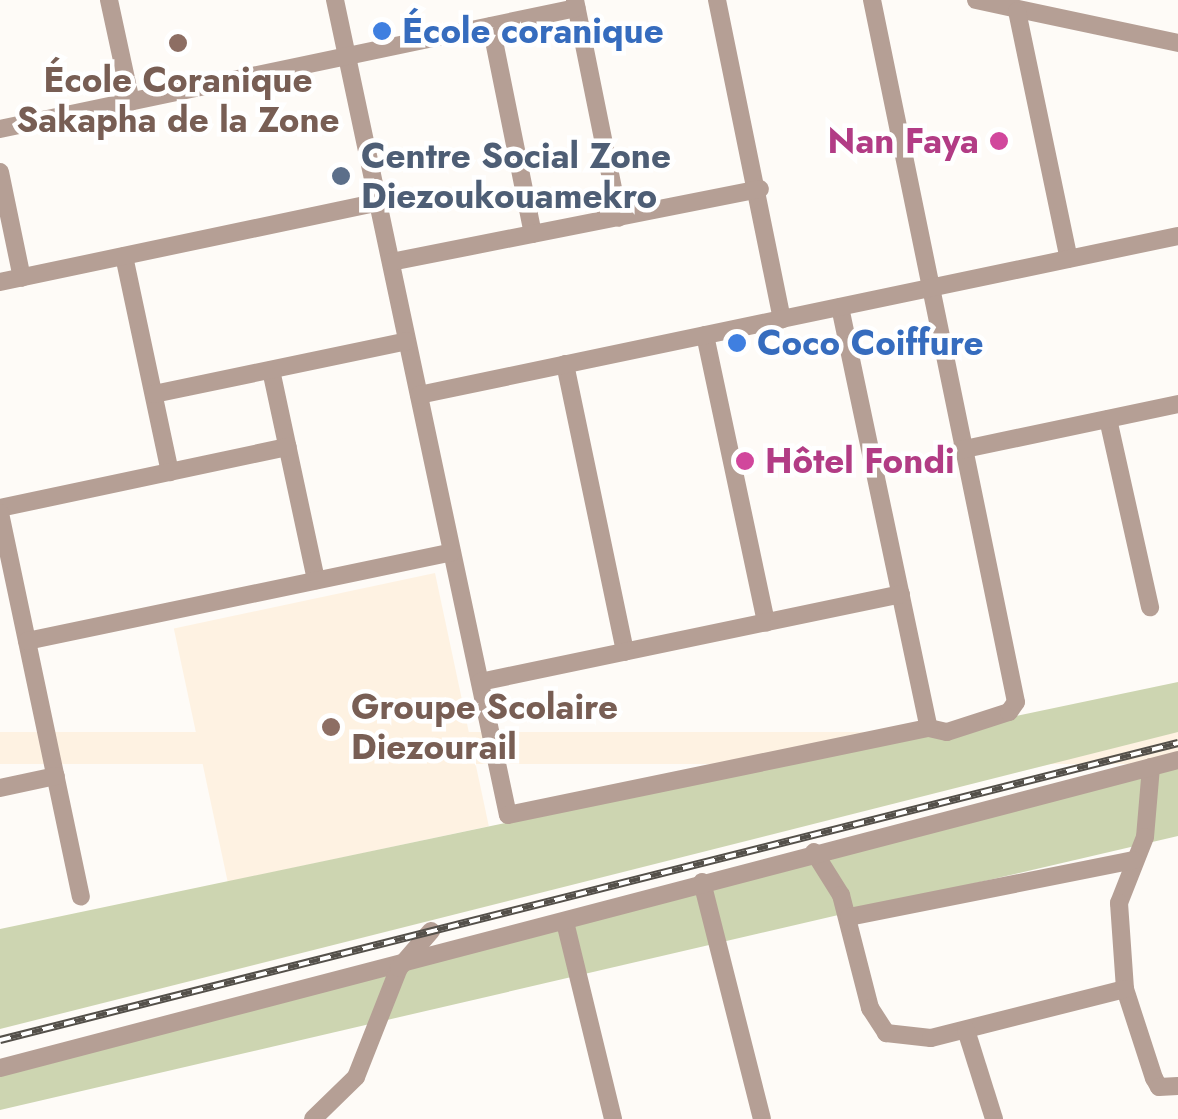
<!DOCTYPE html>
<html>
<head>
<meta charset="utf-8">
<style>
  body { margin:0 }
  #map { position:relative; width:1178px; height:1119px; overflow:hidden; background:#fefbf7; font-family:Jost,sans-serif }
  div>[style] { position:absolute }
  .built>* { inset:0; background:#fef2e2; transform-origin:0 0 }
  .green>* { inset:0; background:#cdd5b1 }
  .minor>* { height:18px; margin:-9px; padding:0 9px; transform-origin:9px; border-radius:9px; background:#b59f95 }
  .rail>* { height:8px; margin-top:-4px; transform-origin:0; background:repeating-linear-gradient(90deg,#fff 0 11px,#54504a 0 22px); box-sizing:border-box; border-block:2px solid #54504a }
  .dots>* { width:28px; height:28px; translate:-50% -50%; box-sizing:border-box; border:5px solid #fff; border-radius:50% }
  span { translate:-50% -50%; white-space:nowrap; text-align:center; line-height:1.15; -webkit-text-stroke:9px #fff; paint-order:stroke }
  .shop-label { font-size:35px; color:#366cbe; font-weight:700 }
  .left { translate:0 -50%; text-align:left }
  .education-label { font-size:35px; color:#785e54; font-weight:700 }
  .hotel-label { font-size:35px; color:#b23c85; font-weight:700 }
  .right { translate:-100% -50%; text-align:right }
  .service-label { font-size:35px; color:#4e5e75; font-weight:700 }
</style>
</head>
<body>
<div id="map">
  <div class="built">
    <i style="left:435px;top:573px;width:259px;height:267px;rotate:78deg"></i>
    <i style="left:1178px;top:732px;width:32px;height:1215px;rotate:90deg"></i>
  </div>
  <div class="green">
    <i style="clip-path:polygon(1178px 682px,1178px 732px,0 1029px,0 929px)"></i>
    <i style="clip-path:polygon(1178px 764px,1178px 836px,0 1110px,0 1062px)"></i>
  </div>
  <div class="minor">
    <i style="left:109px;top:0;width:104px;rotate:77.8deg"></i>
    <i style="left:335px;top:0;width:833px;rotate:78.02deg"></i>
    <i style="left:508px;top:815px;width:430px;rotate:-11.7deg"></i>
    <i style="left:929px;top:728px;width:18px;rotate:13deg"></i>
    <i style="left:947px;top:732px;width:65px;rotate:-17.9deg"></i>
    <i style="left:1009px;top:712px;width:12px;rotate:-55deg"></i>
    <i style="left:1016px;top:702px;width:717px;rotate:-101.59deg"></i>
    <i style="left:575px;top:0;width:222px;rotate:78.6deg"></i>
    <i style="left:717px;top:0;width:326px;rotate:78.5deg"></i>
    <i style="left:976px;top:0;width:207px;rotate:12deg"></i>
    <i style="left:1017px;top:11px;width:253px;rotate:78.2deg"></i>
    <i style="left:491px;top:26px;width:212px;rotate:78.6deg"></i>
    <i style="left:0;top:129px;width:589px;rotate:-11.86deg"></i>
    <i style="left:0;top:172px;width:108px;rotate:78.3deg"></i>
    <i style="left:124px;top:256px;width:221px;rotate:78deg"></i>
    <i style="left:391px;top:262px;width:376px;rotate:-11.2deg"></i>
    <i style="left:0;top:282px;width:386px;rotate:-11.9deg"></i>
    <i style="left:840px;top:307px;width:430px;rotate:78.1deg"></i>
    <i style="left:705px;top:335px;width:294px;rotate:78deg"></i>
    <i style="left:565px;top:364px;width:294px;rotate:78.2deg"></i>
    <i style="left:271px;top:370px;width:215px;rotate:77.9deg"></i>
    <i style="left:154px;top:394px;width:258px;rotate:-11.8deg"></i>
    <i style="left:419px;top:395px;width:775px;rotate:-11.83deg"></i>
    <i style="left:1108px;top:419px;width:193px;rotate:77.4deg"></i>
    <i style="left:960px;top:450px;width:223px;rotate:-11.9deg"></i>
    <i style="left:0;top:508px;width:294px;rotate:-12deg"></i>
    <i style="left:0;top:513px;width:392px;rotate:78.1deg"></i>
    <i style="left:27px;top:641px;width:434px;rotate:-11.8deg"></i>
    <i style="left:480px;top:682px;width:430px;rotate:-11.8deg"></i>
    <i style="left:1151px;top:767px;width:70px;rotate:94.9deg"></i>
    <i style="left:1145px;top:837px;width:71px;rotate:111.5deg"></i>
    <i style="left:1119px;top:903px;width:86px;rotate:86deg"></i>
    <i style="left:1125px;top:989px;width:94px;rotate:72deg"></i>
    <i style="left:1154px;top:1078px;width:10px;rotate:61deg"></i>
    <i style="left:1159px;top:1087px;width:19px;rotate:-3deg"></i>
    <i style="left:0;top:788px;width:57px;rotate:-12.1deg"></i>
    <i style="left:814px;top:852px;width:51px;rotate:57.9deg"></i>
    <i style="left:841px;top:895px;width:117px;rotate:75.6deg"></i>
    <i style="left:870px;top:1008px;width:30px;rotate:57deg"></i>
    <i style="left:886px;top:1033px;width:45px;rotate:6.3deg"></i>
    <i style="left:931px;top:1038px;width:200px;rotate:-14.2deg"></i>
    <i style="left:702px;top:882px;width:244px;rotate:75.8deg"></i>
    <i style="left:849px;top:917px;width:290px;rotate:-11.3deg"></i>
    <i style="left:565px;top:922px;width:203px;rotate:76.3deg"></i>
    <i style="left:966px;top:1030px;width:93px;rotate:72.5deg"></i>
    <i style="left:0;top:1068px;width:1218px;rotate:-14.65deg"></i>
    <i style="left:313px;top:1119px;width:60px;rotate:-44.3deg"></i>
    <i style="left:356px;top:1077px;width:117px;rotate:-68.5deg"></i>
    <i style="left:399px;top:968px;width:49px;rotate:-49.1deg"></i>
  </div>
  <div class="rail">
    <i style="left:0;top:1040px;width:1215px;rotate:-14.15deg"></i>
  </div>
  <div class="dots">
    <i style="left:382px;top:31px;background:#3f7fe0"></i>
    <i style="left:178px;top:43px;background:#8d6e63"></i>
    <i style="left:999px;top:141px;background:#d1479c"></i>
    <i style="left:341px;top:176px;background:#5c6f8a"></i>
    <i style="left:737px;top:343px;background:#3f7fe0"></i>
    <i style="left:745px;top:461px;background:#d1479c"></i>
    <i style="left:331px;top:727px;background:#8d6e63"></i>
  </div>
  <div class="shop-label">
    <span class="left" style="left:402px;top:31px">École coranique</span>
    <span class="left" style="left:757px;top:343px">Coco Coiffure</span>
  </div>
  <div class="education-label">
    <span style="left:178px;top:100px">École Coranique<br>Sakapha de la Zone</span>
    <span class="left" style="left:351px;top:727px">Groupe Scolaire<br>Diezourail</span>
  </div>
  <div class="hotel-label">
    <span class="right" style="left:979px;top:141px">Nan Faya</span>
    <span class="left" style="left:765px;top:461px">Hôtel Fondi</span>
  </div>
  <div class="service-label">
    <span class="left" style="left:361px;top:176px">Centre Social Zone<br>Diezoukouamekro</span>
  </div>
</div>
</body>
</html>
